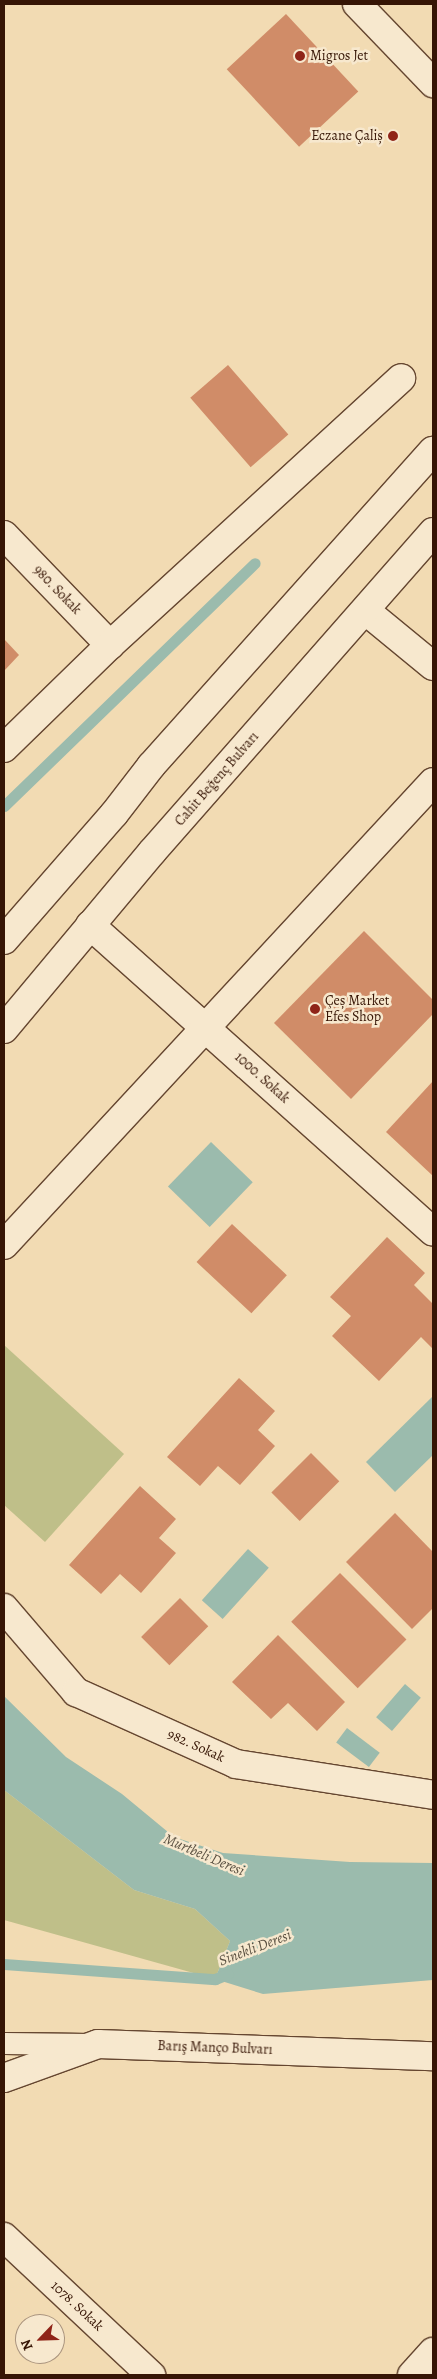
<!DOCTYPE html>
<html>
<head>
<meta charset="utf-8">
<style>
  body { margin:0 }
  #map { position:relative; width:437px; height:2379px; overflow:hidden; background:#f2dbb3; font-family:Alegreya,serif }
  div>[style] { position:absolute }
  .green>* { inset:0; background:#bfbf89 }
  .water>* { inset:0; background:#9bbbad; transform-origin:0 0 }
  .stream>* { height:11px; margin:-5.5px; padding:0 5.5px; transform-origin:5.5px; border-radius:5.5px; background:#9bbbad }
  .building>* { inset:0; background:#d08c68; transform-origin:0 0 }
  .roads { filter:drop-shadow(1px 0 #654630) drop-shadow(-1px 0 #654630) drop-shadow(0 1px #654630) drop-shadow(0 -1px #654630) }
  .service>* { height:21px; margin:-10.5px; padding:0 10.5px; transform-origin:10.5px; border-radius:10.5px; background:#f7e8ce }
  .minor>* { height:28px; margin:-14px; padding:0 14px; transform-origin:14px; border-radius:14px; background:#f7e8ce }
  .tertiary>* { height:28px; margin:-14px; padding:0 14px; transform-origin:14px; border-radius:14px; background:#f7e8ce }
  .secondary>* { height:28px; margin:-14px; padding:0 14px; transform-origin:14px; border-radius:14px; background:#f7e8ce }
  .dots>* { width:14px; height:14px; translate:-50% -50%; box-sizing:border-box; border:2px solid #f7e8ce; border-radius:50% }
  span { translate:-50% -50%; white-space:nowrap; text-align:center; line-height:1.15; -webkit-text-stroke:5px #f7e8ce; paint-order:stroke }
  .poi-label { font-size:14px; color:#361505 }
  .left { translate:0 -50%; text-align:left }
  .right { translate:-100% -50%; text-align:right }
  .street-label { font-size:14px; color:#361505 }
  .water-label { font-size:15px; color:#594f40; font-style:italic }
  .frame { position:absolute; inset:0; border:5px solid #361505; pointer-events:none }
  .north { position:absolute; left:15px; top:2314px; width:50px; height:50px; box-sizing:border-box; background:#f7e8ce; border:1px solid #aa947e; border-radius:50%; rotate:246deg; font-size:14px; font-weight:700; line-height:20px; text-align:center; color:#361505 }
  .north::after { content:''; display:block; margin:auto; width:18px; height:22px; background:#8f2418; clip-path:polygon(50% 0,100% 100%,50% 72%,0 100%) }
</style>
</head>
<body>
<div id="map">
  <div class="green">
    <i style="clip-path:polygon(4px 1345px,124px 1454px,45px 1542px,4px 1505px)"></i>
    <i style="clip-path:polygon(4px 1790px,134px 1890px,195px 1909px,230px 1941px,215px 1979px,4px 1920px)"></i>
  </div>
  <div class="water">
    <i style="left:211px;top:1142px;width:58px;height:62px;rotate:44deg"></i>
    <i style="clip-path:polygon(433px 1396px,433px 1455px,395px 1492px,366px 1462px)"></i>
    <i style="left:248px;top:1549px;width:28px;height:69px;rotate:42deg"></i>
    <i style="left:405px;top:1684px;width:21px;height:44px;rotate:41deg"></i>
    <i style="clip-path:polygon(4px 1696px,66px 1757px,122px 1794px,174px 1837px,223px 1853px,350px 1862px,433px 1863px,433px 1980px,263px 1994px,215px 1979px,230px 1941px,195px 1909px,134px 1890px,4px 1790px)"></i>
    <i style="left:347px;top:1728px;width:41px;height:18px;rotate:37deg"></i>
  </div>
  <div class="stream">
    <i style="left:4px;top:806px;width:349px;rotate:-44.1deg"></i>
    <i style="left:4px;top:1964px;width:212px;rotate:4.1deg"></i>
    <i style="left:215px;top:1979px;width:14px;rotate:-21deg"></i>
  </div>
  <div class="building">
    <i style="left:286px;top:14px;width:106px;height:81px;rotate:47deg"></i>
    <i style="left:228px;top:365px;width:92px;height:50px;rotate:49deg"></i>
    <i style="clip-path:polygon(4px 639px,19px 655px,4px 671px)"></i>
    <i style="clip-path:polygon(364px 931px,433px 1000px,433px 1014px,351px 1099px,274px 1023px)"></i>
    <i style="clip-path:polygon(433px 1081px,433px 1176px,386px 1132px)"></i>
    <i style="left:232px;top:1224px;width:75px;height:52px;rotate:43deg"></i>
    <i style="clip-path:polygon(387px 1237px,425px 1273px,414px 1285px,433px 1304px,433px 1349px,421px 1337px,379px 1381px,332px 1336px,351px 1316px,330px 1297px)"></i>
    <i style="clip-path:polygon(239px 1378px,275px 1411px,258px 1430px,275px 1446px,240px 1485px,218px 1466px,200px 1486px,167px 1457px)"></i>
    <i style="left:311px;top:1453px;width:40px;height:56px;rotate:45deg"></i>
    <i style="clip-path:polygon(140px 1486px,176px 1519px,159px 1538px,176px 1553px,141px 1593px,120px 1574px,101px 1594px,69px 1565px)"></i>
    <i style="clip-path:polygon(395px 1513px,433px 1552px,433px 1608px,412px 1629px,346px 1562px)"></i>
    <i style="left:340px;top:1573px;width:94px;height:69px;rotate:45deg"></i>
    <i style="left:180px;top:1598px;width:40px;height:55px;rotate:45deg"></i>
    <i style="clip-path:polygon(278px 1635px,345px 1702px,317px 1731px,288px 1703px,271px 1719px,232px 1682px)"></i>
  </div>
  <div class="roads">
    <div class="service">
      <i style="left:4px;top:2043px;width:84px;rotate:0.7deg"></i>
    </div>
    <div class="minor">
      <i style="left:4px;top:535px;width:153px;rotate:46.1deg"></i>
      <i style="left:366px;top:611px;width:87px;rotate:39.4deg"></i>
      <i style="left:4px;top:748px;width:148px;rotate:-44.2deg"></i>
      <i style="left:110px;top:645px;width:395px;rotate:-42.5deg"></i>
      <i style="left:90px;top:925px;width:460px;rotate:41.8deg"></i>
      <i style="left:4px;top:1245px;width:631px;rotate:-47.18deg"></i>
      <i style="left:4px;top:1608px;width:111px;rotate:49.4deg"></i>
      <i style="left:76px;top:1692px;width:175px;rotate:24.2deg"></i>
      <i style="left:236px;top:1764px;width:199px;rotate:8.9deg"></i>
      <i style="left:4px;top:2237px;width:202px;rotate:43.2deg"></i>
      <i style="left:412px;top:2375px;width:31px;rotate:-48deg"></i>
    </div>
    <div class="tertiary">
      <i style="left:4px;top:2078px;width:100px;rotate:-19.9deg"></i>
      <i style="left:98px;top:2044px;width:335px;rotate:2.1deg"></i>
    </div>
    <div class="secondary">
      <i style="left:357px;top:4px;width:110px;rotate:46.1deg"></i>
      <i style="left:4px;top:940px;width:167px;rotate:-48.9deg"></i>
      <i style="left:114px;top:814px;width:61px;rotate:-52.4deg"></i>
      <i style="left:151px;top:766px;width:423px;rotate:-48.2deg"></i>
      <i style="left:4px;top:1029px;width:231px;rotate:-50.1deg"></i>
      <i style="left:152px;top:852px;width:426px;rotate:-48.7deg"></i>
    </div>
  </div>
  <div class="dots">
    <i style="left:300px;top:56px;background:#8f2418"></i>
    <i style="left:393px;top:136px;background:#8f2418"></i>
    <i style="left:315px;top:1009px;background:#8f2418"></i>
  </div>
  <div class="poi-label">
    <span class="left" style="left:310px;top:56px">Migros Jet</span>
    <span class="right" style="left:383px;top:136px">Eczane Çaliș</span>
    <span class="left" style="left:325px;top:1009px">Çeș Market<br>Efes Shop</span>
  </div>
  <div class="street-label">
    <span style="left:57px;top:590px;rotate:46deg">980. Sokak</span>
    <span style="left:217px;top:779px;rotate:-49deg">Cahit Beğenç Bulvarı</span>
    <span style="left:262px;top:1078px;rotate:42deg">1000. Sokak</span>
    <span style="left:196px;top:1746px;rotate:24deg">982. Sokak</span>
    <span style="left:215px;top:2048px;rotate:2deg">Barış Manço Bulvarı</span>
    <span style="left:77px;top:2306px;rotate:43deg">1078. Sokak</span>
  </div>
  <div class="water-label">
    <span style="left:204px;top:1855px;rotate:23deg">Murtbeli Deresi</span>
    <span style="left:255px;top:1948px;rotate:-21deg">Sinekli Deresi</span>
  </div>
  <div class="frame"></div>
  <div class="north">N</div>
</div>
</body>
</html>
